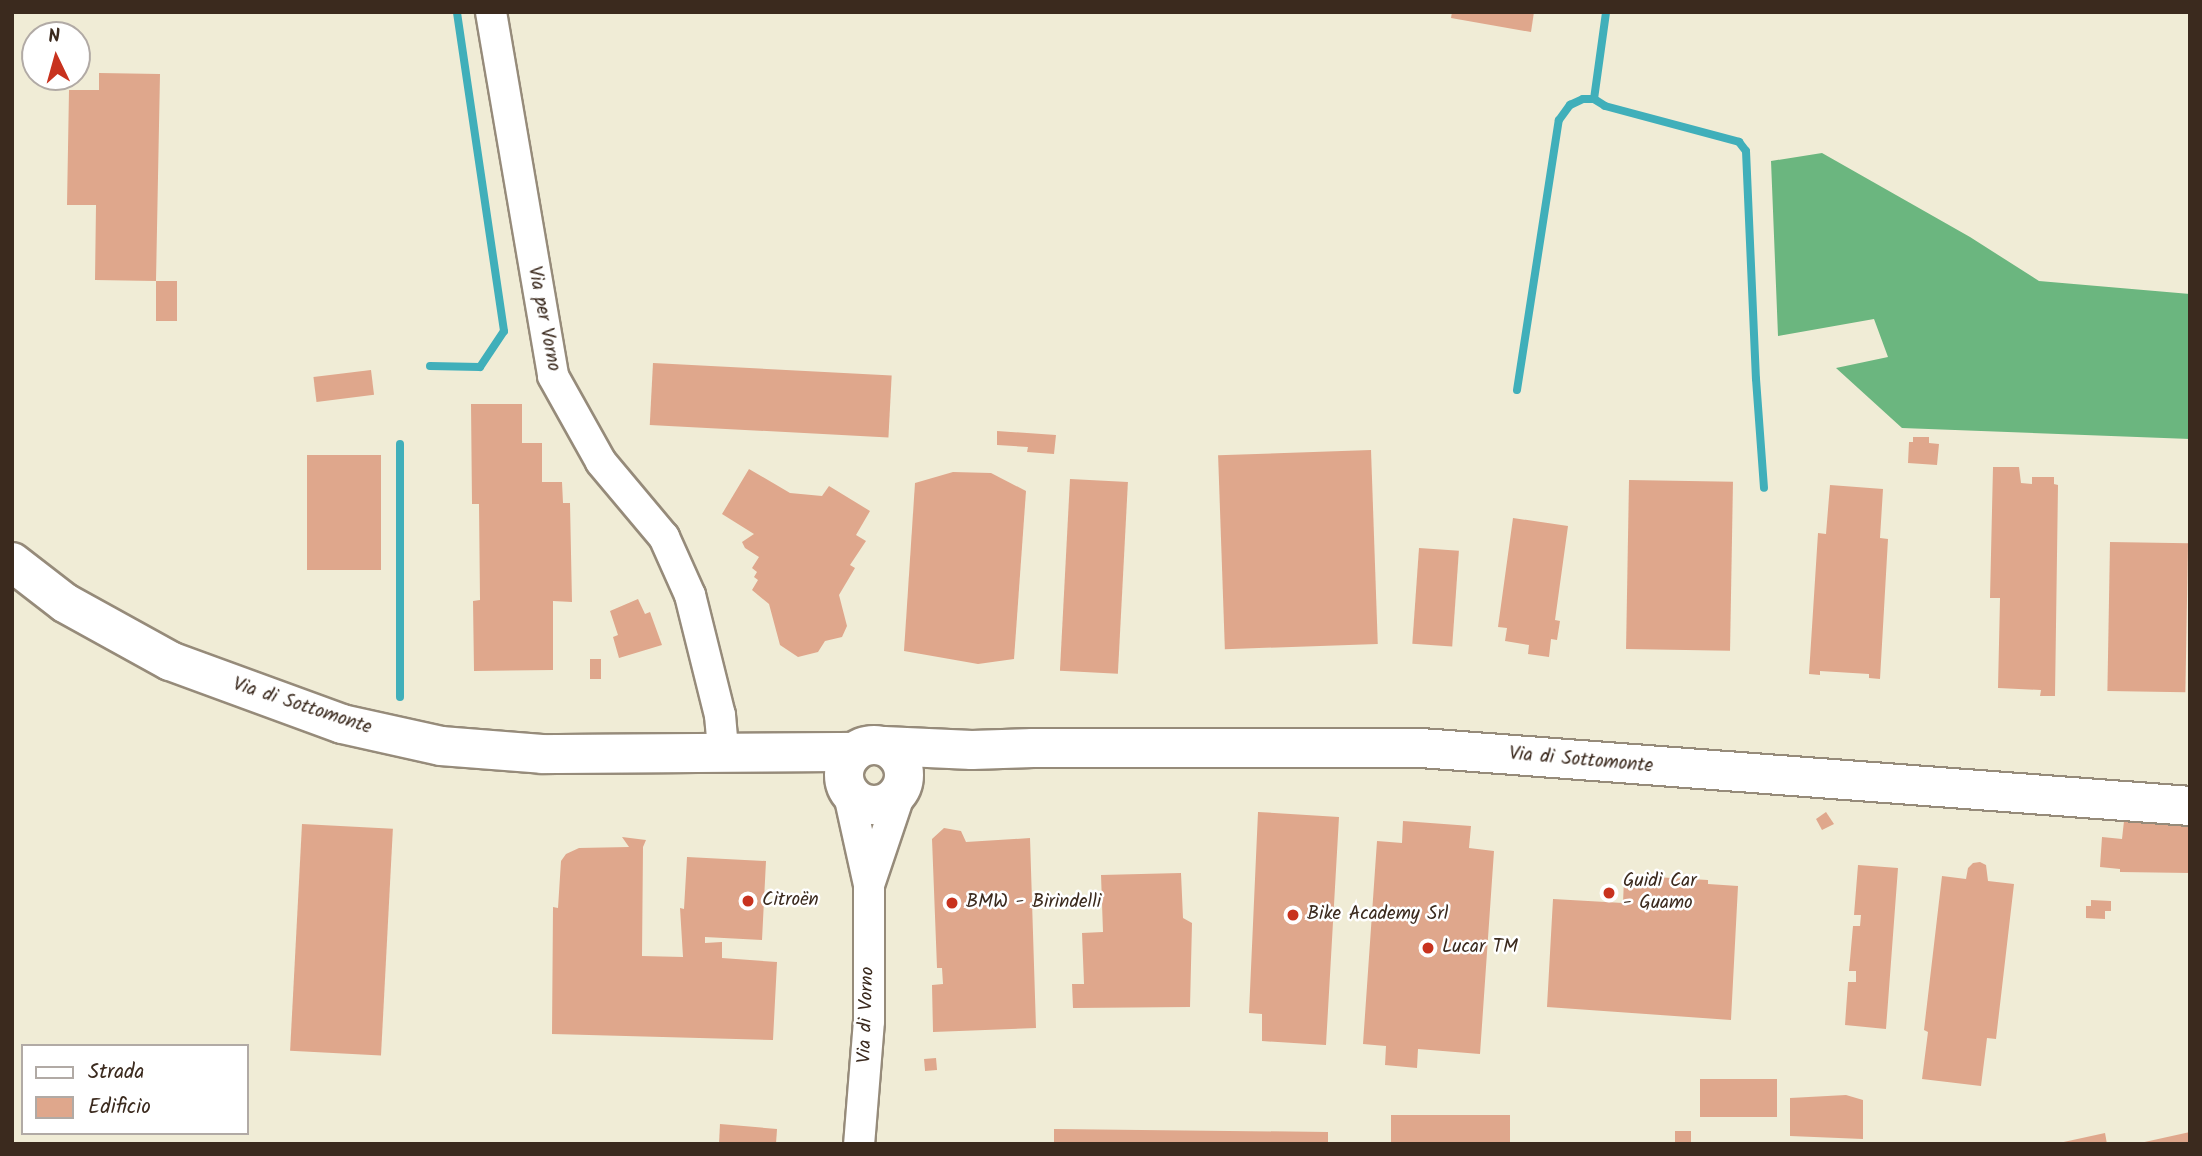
<!DOCTYPE html>
<html>
<head>
<meta charset="utf-8">
<style>
  body { margin:0 }
  #map { position:relative; width:2202px; height:1156px; overflow:hidden; background:#f0ecd6; font-family:Kalam,sans-serif }
  div>[style] { position:absolute }
  .forest>* { inset:0; background:#6bb67f }
  .stream>* { height:8px; margin:-4px; padding:0 4px; transform-origin:4px; border-radius:4px; background:#40afba }
  .building>* { inset:0; background:#dfa78c; transform-origin:0 0 }
  .roads { filter:drop-shadow(2px 0 #968b7a) drop-shadow(-2px 0 #968b7a) drop-shadow(0 2px #968b7a) drop-shadow(0 -2px #968b7a) }
  .minor>* { height:30px; margin:-15px; padding:0 15px; transform-origin:15px; border-radius:15px; background:#fff }
  .major>* { height:38px; margin:-19px; padding:0 19px; transform-origin:19px; border-radius:19px; background:#fff }
  .major>.ring { margin:-19px; padding:0; box-sizing:content-box; background:none; border:38px solid #fff; border-radius:50% }
  .dots>* { width:19px; height:19px; translate:-50% -50%; box-sizing:border-box; border:4px solid #fff; border-radius:50% }
  span { translate:-50% -50%; white-space:nowrap; text-align:center; line-height:1.15; -webkit-text-stroke:5px #fff; paint-order:stroke }
  .street-label { font-size:19px; color:#3b2a1e }
  .poi-label { font-size:19px; color:#3b2a1e }
  .left { translate:0 -50%; text-align:left }
  .frame { position:absolute; inset:0; border:14px solid #3b2a1e; pointer-events:none }
  .legend { position:absolute; left:21px; top:1044px; width:228px; height:91px; box-sizing:border-box; background:#fff; border:2px solid #b1aaa5; margin:0; padding:9px 12px; list-style:none; font-size:21px; color:#3b2a1e }
  .legend li { display:flex; align-items:center; gap:14px; height:35px }
  .legend b { width:35px; border:2px solid #b1aaa5 }
  .north { position:absolute; left:21px; top:21px; width:70px; height:70px; box-sizing:border-box; background:#fff; border:2px solid #b1aaa5; border-radius:50%; rotate:355deg; font-size:19px; font-weight:700; line-height:28px; text-align:center; color:#3b2a1e }
  .north::after { content:''; display:block; margin:auto; width:24px; height:32px; background:#c8321e; clip-path:polygon(50% 0,100% 100%,50% 72%,0 100%) }
</style>
</head>
<body>
<div id="map">
  <div class="forest">
    <i style="clip-path:polygon(1822px 153px,1970px 237px,2039px 281px,2190px 294px,2190px 439px,1902px 428px,1836px 368px,1888px 357px,1874px 319px,1778px 336px,1771px 161px)"></i>
  </div>
  <div class="stream">
    <i style="left:1594px;top:99px;width:88px;rotate:-82.1deg"></i>
    <i style="left:430px;top:366px;width:50px;rotate:1.1deg"></i>
    <i style="left:480px;top:367px;width:43px;rotate:-56.3deg"></i>
    <i style="left:504px;top:331px;width:322px;rotate:-98.4deg"></i>
    <i style="left:1517px;top:390px;width:273px;rotate:-81.2deg"></i>
    <i style="left:1559px;top:120px;width:19px;rotate:-54deg"></i>
    <i style="left:1570px;top:105px;width:14px;rotate:-25deg"></i>
    <i style="left:1583px;top:99px;width:11px"></i>
    <i style="left:1594px;top:99px;width:13px;rotate:32deg"></i>
    <i style="left:1605px;top:106px;width:139px;rotate:15deg"></i>
    <i style="left:1739px;top:142px;width:11px;rotate:52deg"></i>
    <i style="left:1746px;top:151px;width:228px;rotate:87.5deg"></i>
    <i style="left:1756px;top:379px;width:109px;rotate:85.8deg"></i>
    <i style="left:400px;top:444px;width:253px;rotate:90deg"></i>
  </div>
  <div class="building">
    <i style="clip-path:polygon(1452px 12px,1534px 12px,1531px 32px,1451px 18px)"></i>
    <i style="clip-path:polygon(99px 73px,160px 74px,156px 281px,95px 280px,96px 205px,67px 205px,69px 90px,99px 90px)"></i>
    <i style="left:156px;top:281px;width:21px;height:40px"></i>
    <i style="left:653px;top:363px;width:239px;height:62px;rotate:3deg"></i>
    <i style="left:371px;top:370px;width:25px;height:58px;rotate:83deg"></i>
    <i style="clip-path:polygon(471px 404px,522px 404px,522px 443px,542px 443px,542px 482px,562px 482px,563px 503px,570px 503px,572px 602px,553px 601px,553px 670px,474px 671px,473px 601px,480px 600px,479px 504px,472px 504px)"></i>
    <i style="clip-path:polygon(997px 431px,1056px 435px,1054px 454px,1027px 452px,1028px 447px,997px 445px)"></i>
    <i style="clip-path:polygon(1913px 437px,1929px 437px,1929px 443px,1939px 444px,1937px 465px,1908px 463px,1909px 442px,1913px 442px)"></i>
    <i style="left:1371px;top:450px;width:194px;height:153px;rotate:88deg"></i>
    <i style="left:307px;top:455px;width:74px;height:115px"></i>
    <i style="clip-path:polygon(1993px 467px,2019px 467px,2021px 483px,2032px 484px,2032px 477px,2054px 477px,2054px 484px,2058px 485px,2055px 696px,2040px 696px,2041px 690px,1998px 688px,2000px 598px,1990px 598px)"></i>
    <i style="clip-path:polygon(749px 469px,790px 493px,822px 496px,829px 486px,870px 511px,856px 535px,866px 541px,850px 565px,855px 568px,839px 595px,847px 626px,842px 637px,825px 641px,818px 652px,798px 657px,780px 645px,769px 604px,752px 590px,758px 580px,754px 577px,757px 572px,752px 568px,759px 557px,745px 548px,742px 542px,754px 534px,722px 514px)"></i>
    <i style="clip-path:polygon(953px 472px,991px 473px,1026px 491px,1014px 659px,978px 664px,904px 651px,915px 483px)"></i>
    <i style="left:1070px;top:479px;width:58px;height:192px;rotate:3deg"></i>
    <i style="left:1629px;top:480px;width:104px;height:169px;rotate:1deg"></i>
    <i style="clip-path:polygon(1830px 485px,1883px 489px,1880px 538px,1888px 539px,1880px 679px,1869px 678px,1869px 674px,1820px 671px,1820px 675px,1809px 674px,1818px 533px,1826px 534px)"></i>
    <i style="clip-path:polygon(1513px 518px,1568px 526px,1555px 620px,1560px 621px,1557px 640px,1551px 639px,1549px 657px,1528px 654px,1529px 645px,1505px 641px,1507px 628px,1498px 627px)"></i>
    <i style="left:2110px;top:542px;width:78px;height:149px;rotate:1deg"></i>
    <i style="left:1419px;top:548px;width:40px;height:96px;rotate:4deg"></i>
    <i style="clip-path:polygon(638px 599px,645px 614px,650px 612px,662px 645px,619px 658px,613px 637px,618px 635px,610px 611px)"></i>
    <i style="left:590px;top:659px;width:11px;height:20px"></i>
    <i style="clip-path:polygon(1258px 812px,1339px 817px,1326px 1045px,1262px 1041px,1262px 1014px,1249px 1013px)"></i>
    <i style="clip-path:polygon(1826px 812px,1834px 824px,1822px 830px,1816px 819px)"></i>
    <i style="clip-path:polygon(2125px 812px,2190px 820px,2190px 873px,2120px 872px,2120px 869px,2100px 867px,2102px 837px,2122px 839px)"></i>
    <i style="clip-path:polygon(1403px 821px,1471px 826px,1469px 848px,1494px 851px,1480px 1054px,1418px 1049px,1417px 1068px,1385px 1065px,1386px 1046px,1363px 1044px,1377px 841px,1402px 843px)"></i>
    <i style="left:302px;top:824px;width:91px;height:227px;rotate:3deg"></i>
    <i style="clip-path:polygon(944px 828px,961px 831px,966px 842px,1030px 838px,1036px 1028px,933px 1032px,932px 985px,943px 984px,942px 968px,937px 968px,932px 839px)"></i>
    <i style="clip-path:polygon(622px 837px,646px 840px,643px 847px,642px 956px,683px 957px,680px 908px,684px 909px,687px 857px,766px 861px,762px 940px,705px 937px,705px 943px,722px 942px,722px 958px,777px 962px,773px 1040px,552px 1034px,553px 907px,558px 908px,561px 861px,566px 854px,579px 848px,629px 847px)"></i>
    <i style="clip-path:polygon(1980px 862px,1986px 865px,1988px 881px,2014px 884px,1996px 1039px,1987px 1038px,1981px 1086px,1922px 1079px,1928px 1032px,1924px 1030px,1942px 876px,1966px 879px,1968px 868px,1973px 863px)"></i>
    <i style="clip-path:polygon(1858px 865px,1898px 868px,1886px 1029px,1845px 1025px,1848px 982px,1856px 982px,1856px 971px,1849px 971px,1853px 926px,1860px 926px,1861px 915px,1854px 915px)"></i>
    <i style="clip-path:polygon(1181px 873px,1183px 918px,1192px 923px,1190px 1007px,1073px 1008px,1072px 984px,1084px 984px,1082px 933px,1103px 932px,1101px 875px)"></i>
    <i style="clip-path:polygon(1655px 877px,1708px 880px,1708px 884px,1738px 886px,1731px 1020px,1547px 1007px,1553px 899px,1623px 903px,1624px 879px,1654px 881px)"></i>
    <i style="clip-path:polygon(2091px 900px,2111px 901px,2111px 911px,2105px 911px,2105px 919px,2086px 918px,2086px 906px,2091px 906px)"></i>
    <i style="left:936px;top:1058px;width:12px;height:12px;rotate:85deg"></i>
    <i style="left:1700px;top:1079px;width:77px;height:38px"></i>
    <i style="clip-path:polygon(1846px 1095px,1863px 1100px,1863px 1139px,1790px 1136px,1790px 1098px)"></i>
    <i style="left:1391px;top:1115px;width:119px;height:29px"></i>
    <i style="clip-path:polygon(720px 1124px,777px 1129px,776px 1144px,719px 1144px)"></i>
    <i style="clip-path:polygon(1054px 1129px,1328px 1132px,1328px 1144px,1054px 1144px)"></i>
    <i style="left:1675px;top:1131px;width:16px;height:13px"></i>
    <i style="clip-path:polygon(2190px 1132px,2190px 1144px,2141px 1144px,2140px 1143px)"></i>
    <i style="clip-path:polygon(2105px 1133px,2107px 1144px,2059px 1144px,2059px 1143px)"></i>
  </div>
  <div class="roads">
    <div class="minor">
      <i style="left:491px;top:12px;width:369px;rotate:80.3deg"></i>
      <i style="left:553px;top:376px;width:98px;rotate:60.8deg"></i>
      <i style="left:601px;top:462px;width:98px;rotate:50deg"></i>
      <i style="left:664px;top:537px;width:64px;rotate:65.9deg"></i>
      <i style="left:690px;top:595px;width:124px;rotate:76deg"></i>
      <i style="left:720px;top:715px;width:38px;rotate:85deg"></i>
      <i style="left:848px;top:790px;width:97px;rotate:77.5deg"></i>
      <i style="left:869px;top:885px;width:136px;rotate:90deg"></i>
      <i style="left:869px;top:1021px;width:123px;rotate:94.6deg"></i>
      <i style="left:869px;top:885px;width:100px;rotate:-71.4deg"></i>
    </div>
    <div class="major">
      <i style="left:12px;top:562px;width:67px;rotate:37.7deg"></i>
      <i style="left:65px;top:603px;width:120px;rotate:28.9deg"></i>
      <i style="left:170px;top:661px;width:183px;rotate:20.1deg"></i>
      <i style="left:342px;top:724px;width:101px;rotate:12.5deg"></i>
      <i style="left:441px;top:746px;width:101px;rotate:4.5deg"></i>
      <i style="left:542px;top:754px;width:312px;rotate:-0.4deg"></i>
      <i class="ring" style="left:844px;top:745px;width:22px;height:22px"></i>
      <i style="left:884px;top:746px;width:88px;rotate:2.6deg"></i>
      <i style="left:972px;top:750px;width:61px;rotate:-1.9deg"></i>
      <i style="left:1033px;top:748px;width:388px"></i>
      <i style="left:1421px;top:748px;width:771px;rotate:4.31deg"></i>
    </div>
  </div>
  <div class="dots">
    <i style="left:1609px;top:893px;background:#c8321e"></i>
    <i style="left:748px;top:901px;background:#c8321e"></i>
    <i style="left:952px;top:903px;background:#c8321e"></i>
    <i style="left:1293px;top:915px;background:#c8321e"></i>
    <i style="left:1428px;top:948px;background:#c8321e"></i>
  </div>
  <div class="street-label">
    <span style="left:543px;top:319px;rotate:79deg">Via per Vorno</span>
    <span style="left:302px;top:707px;rotate:18deg">Via di Sottomonte</span>
    <span style="left:1581px;top:761px;rotate:5deg">Via di Sottomonte</span>
    <span style="left:867px;top:1015px;rotate:-88deg">Via di Vorno</span>
  </div>
  <div class="poi-label">
    <span class="left" style="left:1623px;top:893px">Guidi Car<br>- Guamo</span>
    <span class="left" style="left:762px;top:901px">Citroën</span>
    <span class="left" style="left:966px;top:903px">BMW - Birindelli</span>
    <span class="left" style="left:1307px;top:915px">Bike Academy Srl</span>
    <span class="left" style="left:1442px;top:948px">Lucar TM</span>
  </div>
  <div class="frame"></div>
  <ul class="legend">
  <li><b style="height:9px;background:#fff"></b>Strada</li>
  <li><b style="height:19px;background:#dfa78c"></b>Edificio</li>
  </ul>
  <div class="north">N</div>
</div>
</body>
</html>
